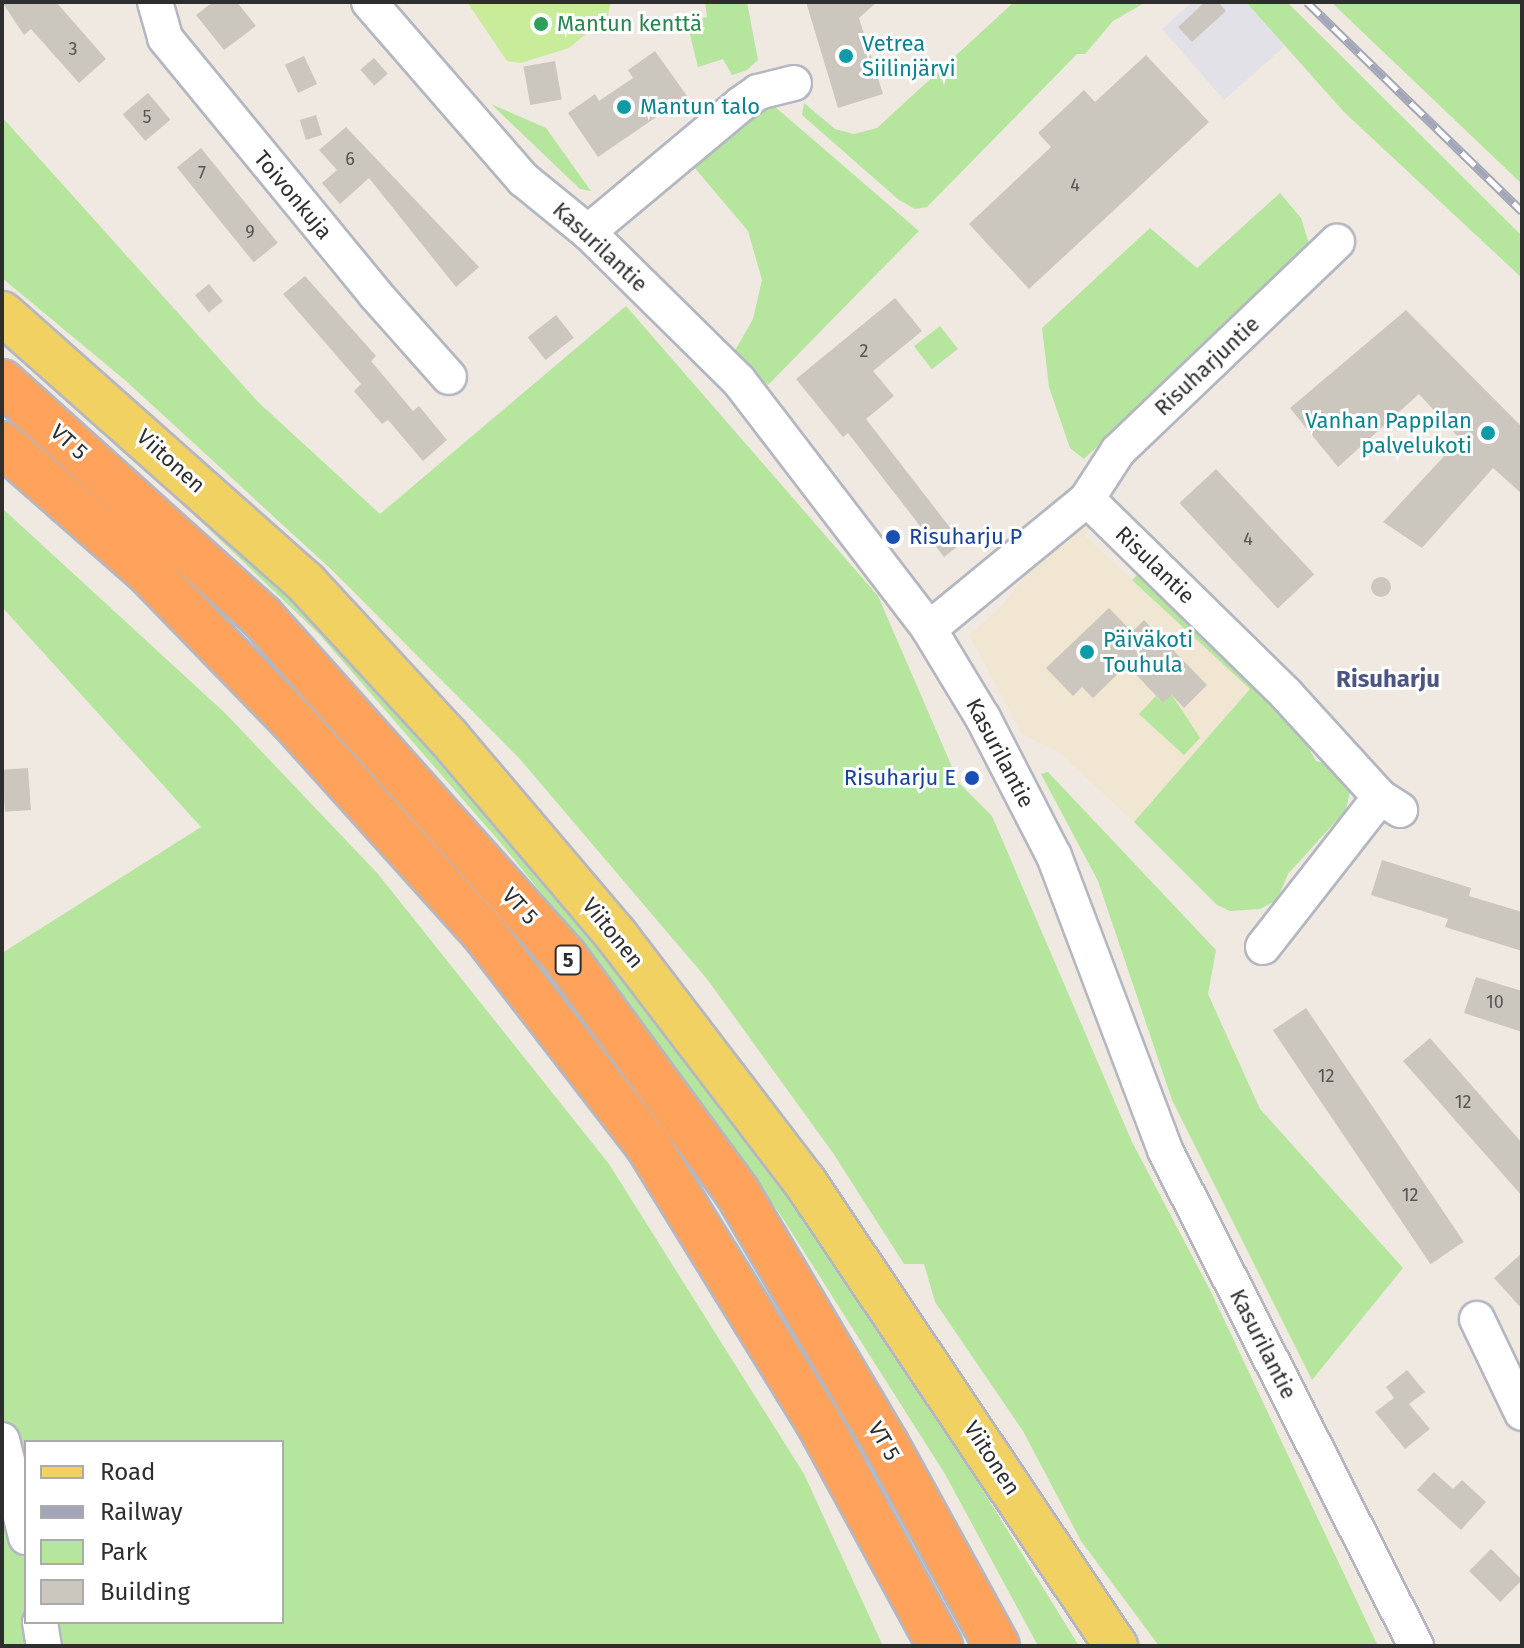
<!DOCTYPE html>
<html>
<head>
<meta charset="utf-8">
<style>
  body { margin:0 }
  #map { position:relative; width:1524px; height:1648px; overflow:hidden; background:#efe9e1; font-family:"Fira Sans",sans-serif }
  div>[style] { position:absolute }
  .industrial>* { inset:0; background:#e3e1e8 }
  .education>* { inset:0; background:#f0e6d1 }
  .green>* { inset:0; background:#b6e59e; transform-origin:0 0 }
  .pitch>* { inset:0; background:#c9ec9a }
  .building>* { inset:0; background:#cbc7bf; transform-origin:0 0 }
  .round { border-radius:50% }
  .roads { filter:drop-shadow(2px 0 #b4b7c1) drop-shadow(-2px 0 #b4b7c1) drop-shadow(0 2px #b4b7c1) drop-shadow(0 -2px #b4b7c1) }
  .minor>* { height:34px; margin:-17px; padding:0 17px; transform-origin:17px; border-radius:17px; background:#fff }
  .major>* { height:42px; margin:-21px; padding:0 21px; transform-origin:21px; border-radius:21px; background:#f2d163 }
  .highway>* { height:44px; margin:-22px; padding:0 22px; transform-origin:22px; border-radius:22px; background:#ffa35c }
  .rail>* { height:9px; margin-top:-4.5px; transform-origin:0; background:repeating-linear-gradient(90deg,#fff 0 18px,#a3a6b8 0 36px); box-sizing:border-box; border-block:2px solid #a3a6b8 }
  .dots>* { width:22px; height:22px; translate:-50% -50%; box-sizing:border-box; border:4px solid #fff; border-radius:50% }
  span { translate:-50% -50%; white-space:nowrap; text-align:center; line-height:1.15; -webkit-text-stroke:6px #fff; paint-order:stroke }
  .number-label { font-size:18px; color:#555452 }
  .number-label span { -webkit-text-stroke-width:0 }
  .shield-label span { padding:2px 6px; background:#fff; border:2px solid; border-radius:6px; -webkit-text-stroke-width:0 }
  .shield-label { font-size:20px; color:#2e2e2e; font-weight:700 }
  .leisure-label { font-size:22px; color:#27864d }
  .left { translate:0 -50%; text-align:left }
  .culture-label { font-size:22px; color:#0d838f }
  .right { translate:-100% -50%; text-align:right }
  .street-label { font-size:22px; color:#2e2e2e }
  .transit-label { font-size:22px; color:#164399 }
  .neighbourhood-label { font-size:24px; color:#4d5680; font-weight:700 }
  .frame { position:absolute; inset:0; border:4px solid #2e2e2e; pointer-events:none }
  .legend { position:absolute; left:24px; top:1440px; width:260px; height:184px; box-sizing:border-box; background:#fff; border:2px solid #ababab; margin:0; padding:10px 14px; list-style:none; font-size:24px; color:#2e2e2e }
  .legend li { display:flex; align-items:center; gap:16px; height:40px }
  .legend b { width:40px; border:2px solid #ababab }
</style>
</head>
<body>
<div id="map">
  <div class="industrial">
    <i style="clip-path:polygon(1192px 2px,1246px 2px,1285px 46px,1224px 100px,1162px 29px)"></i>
  </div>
  <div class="education">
    <i style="clip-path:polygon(1141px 434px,1085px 536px,1251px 689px,1134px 822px,1059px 752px,1022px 734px,969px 635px,999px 609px)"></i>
  </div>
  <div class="green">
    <i style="clip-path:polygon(705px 2px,747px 2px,758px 60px,747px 70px,732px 75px,723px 59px,698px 67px,687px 23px,707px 17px)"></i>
    <i style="clip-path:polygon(1014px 2px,1146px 2px,1113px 21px,1085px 54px,1077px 54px,927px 207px,915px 209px,899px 200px,802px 115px,804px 103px,835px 129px,854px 134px,877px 128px)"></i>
    <i style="clip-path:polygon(1246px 2px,1287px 2px,1522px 236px,1522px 278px,1344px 112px)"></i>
    <i style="clip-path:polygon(1331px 2px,1522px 2px,1522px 184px)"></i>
    <i style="clip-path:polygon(758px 92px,919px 231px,768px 385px,733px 354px,753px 319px,762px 280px,748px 231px,694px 167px,732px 129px)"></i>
    <i style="clip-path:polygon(491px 104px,546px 128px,591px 191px,580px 189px)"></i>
    <i style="clip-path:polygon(2px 117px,258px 402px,380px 514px,626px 306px,878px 596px,959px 783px,992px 816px,1132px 1142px,1211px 1292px,1378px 1646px,1159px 1646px,1081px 1541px,1023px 1431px,935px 1302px,924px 1264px,904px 1264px,833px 1153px,707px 979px,519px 758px,334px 572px,126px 381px,2px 278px)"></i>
    <i style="clip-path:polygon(1280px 193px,1301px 218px,1310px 247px,1084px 459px,1070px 448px,1049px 387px,1042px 328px,1150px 228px,1197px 268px)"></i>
    <i style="left:940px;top:326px;width:29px;height:33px;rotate:52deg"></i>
    <i style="clip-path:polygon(2px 327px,287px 585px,614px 954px,864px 1298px,1079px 1646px,1038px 1646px,945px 1474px,780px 1214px,621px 992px,505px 848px,319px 634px,113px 438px,2px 345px)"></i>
    <i style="clip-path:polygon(evenodd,2px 508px,225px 713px,378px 874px,609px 1164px,804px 1474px,883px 1646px,2px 1646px,2px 953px,201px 827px,2px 607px,2px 508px,26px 1442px,282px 1442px,282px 1622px,26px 1622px,26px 1442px)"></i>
    <i style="clip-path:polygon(1142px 570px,1293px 721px,1316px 761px,1334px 765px,1350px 791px,1346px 810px,1288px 874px,1277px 900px,1260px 909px,1230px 911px,1217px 905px,1134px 822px,1250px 689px,1132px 580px)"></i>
    <i style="clip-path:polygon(1172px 695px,1200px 738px,1184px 755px,1139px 714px,1156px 696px,1163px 703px)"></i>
    <i style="clip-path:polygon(1048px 772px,1216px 950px,1208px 994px,1260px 1109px,1403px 1268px,1312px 1380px,1172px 1100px,1098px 881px,1041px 774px)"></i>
  </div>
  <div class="pitch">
    <i style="clip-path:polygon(467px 2px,611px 2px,608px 16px,569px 48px,521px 63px,507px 61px)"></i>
  </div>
  <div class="building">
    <i style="clip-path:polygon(2px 2px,56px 2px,106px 59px,79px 83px,31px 29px,24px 35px)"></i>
    <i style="clip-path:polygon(213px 2px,237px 2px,256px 26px,224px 50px,196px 15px)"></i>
    <i style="clip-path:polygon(806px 2px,877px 2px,859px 18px,883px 94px,838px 108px)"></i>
    <i style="clip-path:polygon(1205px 2px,1218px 2px,1226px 11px,1192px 42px,1178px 27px)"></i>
    <i style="clip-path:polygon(655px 51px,687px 96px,598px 157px,568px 113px,595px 94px,599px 101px,633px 78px,628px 70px)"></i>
    <i style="clip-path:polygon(1146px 55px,1209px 122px,1029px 289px,969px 224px,1051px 147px,1038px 133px,1084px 90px,1095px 102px)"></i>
    <i style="left:304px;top:56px;width:31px;height:21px;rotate:65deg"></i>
    <i style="left:374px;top:58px;width:21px;height:18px;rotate:49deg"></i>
    <i style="left:555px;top:61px;width:39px;height:32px;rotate:80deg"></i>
    <i style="left:148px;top:93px;width:35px;height:33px;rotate:50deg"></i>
    <i style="left:316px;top:115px;width:21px;height:17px;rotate:73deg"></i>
    <i style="clip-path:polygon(346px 127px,479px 267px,456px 287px,369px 178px,340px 204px,322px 183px,337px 170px,319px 150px)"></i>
    <i style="left:201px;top:148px;width:122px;height:31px;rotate:51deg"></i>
    <i style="clip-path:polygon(305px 276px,376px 356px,371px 361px,413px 411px,419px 406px,447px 440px,423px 461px,388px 420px,382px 424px,354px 391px,361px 384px,283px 294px)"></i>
    <i style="left:209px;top:284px;width:22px;height:18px;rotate:51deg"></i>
    <i style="clip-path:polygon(895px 298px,922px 331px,873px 371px,894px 396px,866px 419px,962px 543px,944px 557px,848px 433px,843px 437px,796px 379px)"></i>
    <i style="clip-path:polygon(1406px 310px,1522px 427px,1522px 494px,1493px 468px,1422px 548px,1383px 522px,1460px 439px,1419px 394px,1338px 467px,1290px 408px)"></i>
    <i style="left:556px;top:315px;width:29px;height:36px;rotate:52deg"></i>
    <i style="left:1216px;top:469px;width:144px;height:50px;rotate:47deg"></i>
    <i class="round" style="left:1371px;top:577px;width:20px;height:20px"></i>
    <i style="clip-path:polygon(1109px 608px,1132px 632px,1144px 620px,1207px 685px,1184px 708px,1172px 695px,1163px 703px,1127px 665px,1093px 698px,1082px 687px,1073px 696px,1046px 668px)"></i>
    <i style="left:28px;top:768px;width:42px;height:26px;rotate:86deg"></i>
    <i style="clip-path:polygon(1382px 860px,1471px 888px,1469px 896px,1522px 912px,1522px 951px,1445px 927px,1448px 919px,1371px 895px)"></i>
    <i style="clip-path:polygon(1476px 977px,1522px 991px,1522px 1032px,1464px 1013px)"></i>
    <i style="left:1306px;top:1008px;width:282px;height:40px;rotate:56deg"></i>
    <i style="clip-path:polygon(1430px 1038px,1522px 1143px,1522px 1196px,1403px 1061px)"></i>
    <i style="clip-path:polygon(1522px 1253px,1522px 1309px,1494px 1278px)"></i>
    <i style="clip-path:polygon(1407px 1370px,1425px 1392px,1409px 1404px,1430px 1429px,1405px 1449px,1375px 1412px,1394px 1398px,1386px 1387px)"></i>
    <i style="clip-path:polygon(1434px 1472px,1453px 1489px,1462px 1480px,1486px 1502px,1461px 1530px,1417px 1490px)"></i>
    <i style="left:1491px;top:1549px;width:44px;height:31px;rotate:45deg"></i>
  </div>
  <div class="roads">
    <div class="minor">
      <i style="left:155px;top:2px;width:37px;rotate:74deg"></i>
      <i style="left:165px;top:38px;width:331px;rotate:50.6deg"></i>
      <i style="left:375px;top:294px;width:111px;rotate:48.3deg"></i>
      <i style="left:369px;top:2px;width:236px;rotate:49deg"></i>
      <i style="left:524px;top:180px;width:82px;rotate:39.1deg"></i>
      <i style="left:588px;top:232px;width:212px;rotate:44.6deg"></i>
      <i style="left:739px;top:381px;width:312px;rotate:52.5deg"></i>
      <i style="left:929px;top:629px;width:104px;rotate:58.8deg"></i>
      <i style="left:983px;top:718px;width:155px;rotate:62.8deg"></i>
      <i style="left:1054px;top:856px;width:314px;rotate:69.3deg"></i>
      <i style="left:1165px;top:1150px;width:556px;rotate:63.16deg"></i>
      <i style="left:588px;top:232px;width:199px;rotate:-39.9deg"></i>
      <i style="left:741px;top:104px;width:21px;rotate:-35deg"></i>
      <i style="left:758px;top:92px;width:37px;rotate:-14deg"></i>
      <i style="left:1087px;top:499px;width:57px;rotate:-57.1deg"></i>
      <i style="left:1118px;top:451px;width:303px;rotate:-43.7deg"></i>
      <i style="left:929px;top:629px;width:205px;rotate:-39.4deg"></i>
      <i style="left:1087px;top:499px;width:279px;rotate:44.4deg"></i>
      <i style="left:1286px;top:694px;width:139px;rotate:47.6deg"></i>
      <i style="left:1380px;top:797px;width:24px;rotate:33deg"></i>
      <i style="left:1263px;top:947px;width:190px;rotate:-52deg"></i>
      <i style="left:1477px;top:1319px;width:104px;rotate:64.4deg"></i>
      <i style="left:2px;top:1440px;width:100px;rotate:76.1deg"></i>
      <i style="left:40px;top:1622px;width:24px;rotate:81deg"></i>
    </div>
    <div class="major">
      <i style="left:2px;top:313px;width:407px;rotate:41.6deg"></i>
      <i style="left:306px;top:583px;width:211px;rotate:47.3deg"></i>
      <i style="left:449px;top:738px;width:258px;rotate:49.7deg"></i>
      <i style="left:616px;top:935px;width:311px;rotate:52.6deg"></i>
      <i style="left:805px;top:1182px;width:559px;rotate:56.17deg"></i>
    </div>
    <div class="highway">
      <i style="left:2px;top:382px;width:350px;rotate:42.1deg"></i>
      <i style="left:262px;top:617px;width:455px;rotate:48.3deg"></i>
      <i style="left:565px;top:957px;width:291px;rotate:53.8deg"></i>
      <i style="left:737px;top:1192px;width:293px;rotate:59.4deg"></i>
      <i style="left:886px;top:1444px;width:230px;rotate:61.2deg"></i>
      <i style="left:2px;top:444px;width:193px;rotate:41.2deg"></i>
      <i style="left:147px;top:571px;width:206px;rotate:45.8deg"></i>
      <i style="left:291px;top:719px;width:287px;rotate:48deg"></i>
      <i style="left:483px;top:932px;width:268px;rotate:52.3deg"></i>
      <i style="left:647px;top:1144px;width:324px;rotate:58.4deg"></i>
      <i style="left:817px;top:1420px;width:257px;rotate:61.4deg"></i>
    </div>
  </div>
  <div class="rail">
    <i style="left:1307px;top:2px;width:300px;rotate:44.2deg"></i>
  </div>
  <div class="dots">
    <i style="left:541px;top:24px;background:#2e9e5b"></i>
    <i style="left:846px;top:56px;background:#0f9aa8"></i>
    <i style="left:624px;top:107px;background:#0f9aa8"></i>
    <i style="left:1488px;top:433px;background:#0f9aa8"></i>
    <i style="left:893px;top:537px;background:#1a4fb4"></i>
    <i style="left:1087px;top:652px;background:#0f9aa8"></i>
    <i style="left:972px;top:778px;background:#1a4fb4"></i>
  </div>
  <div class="number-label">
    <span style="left:73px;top:49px">3</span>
    <span style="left:147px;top:117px">5</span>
    <span style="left:350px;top:159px">6</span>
    <span style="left:202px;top:173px">7</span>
    <span style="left:1075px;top:185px">4</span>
    <span style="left:250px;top:232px">9</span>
    <span style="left:864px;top:351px">2</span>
    <span style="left:1248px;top:539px">4</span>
    <span style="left:1495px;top:1002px">10</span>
    <span style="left:1326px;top:1076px">12</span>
    <span style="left:1463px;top:1102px">12</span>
    <span style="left:1410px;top:1195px">12</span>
  </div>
  <div class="shield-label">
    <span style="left:568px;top:960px">5</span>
  </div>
  <div class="leisure-label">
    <span class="left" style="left:557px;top:24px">Mantun kenttä</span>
  </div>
  <div class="culture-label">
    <span class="left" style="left:862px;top:56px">Vetrea<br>Siilinjärvi</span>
    <span class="left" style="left:640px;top:107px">Mantun talo</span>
    <span class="right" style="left:1472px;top:433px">Vanhan Pappilan<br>palvelukoti</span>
    <span class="left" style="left:1103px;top:652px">Päiväkoti<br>Touhula</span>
  </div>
  <div class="street-label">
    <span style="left:293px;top:195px;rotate:50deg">Toivonkuja</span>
    <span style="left:600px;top:247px;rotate:43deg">Kasurilantie</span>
    <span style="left:1207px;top:366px;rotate:-43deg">Risuharjuntie</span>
    <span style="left:69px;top:442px;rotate:42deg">VT 5</span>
    <span style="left:171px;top:461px;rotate:42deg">Viitonen</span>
    <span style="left:1155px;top:565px;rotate:44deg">Risulantie</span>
    <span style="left:1000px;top:753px;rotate:62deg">Kasurilantie</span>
    <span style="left:520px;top:906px;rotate:48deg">VT 5</span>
    <span style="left:613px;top:933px;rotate:51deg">Viitonen</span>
    <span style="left:1263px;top:1344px;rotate:63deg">Kasurilantie</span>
    <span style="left:884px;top:1441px;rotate:60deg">VT 5</span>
    <span style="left:992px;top:1458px;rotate:57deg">Viitonen</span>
  </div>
  <div class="transit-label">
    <span class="left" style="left:909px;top:537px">Risuharju P</span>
    <span class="right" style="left:956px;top:778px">Risuharju E</span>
  </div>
  <div class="neighbourhood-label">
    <span style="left:1388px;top:680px">Risuharju</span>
  </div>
  <div class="frame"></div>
  <ul class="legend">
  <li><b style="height:10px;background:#f2d163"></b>Road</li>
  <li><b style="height:10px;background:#a3a6b8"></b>Railway</li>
  <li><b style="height:22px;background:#b6e59e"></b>Park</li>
  <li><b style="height:22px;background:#cbc7bf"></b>Building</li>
  </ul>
</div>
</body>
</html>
